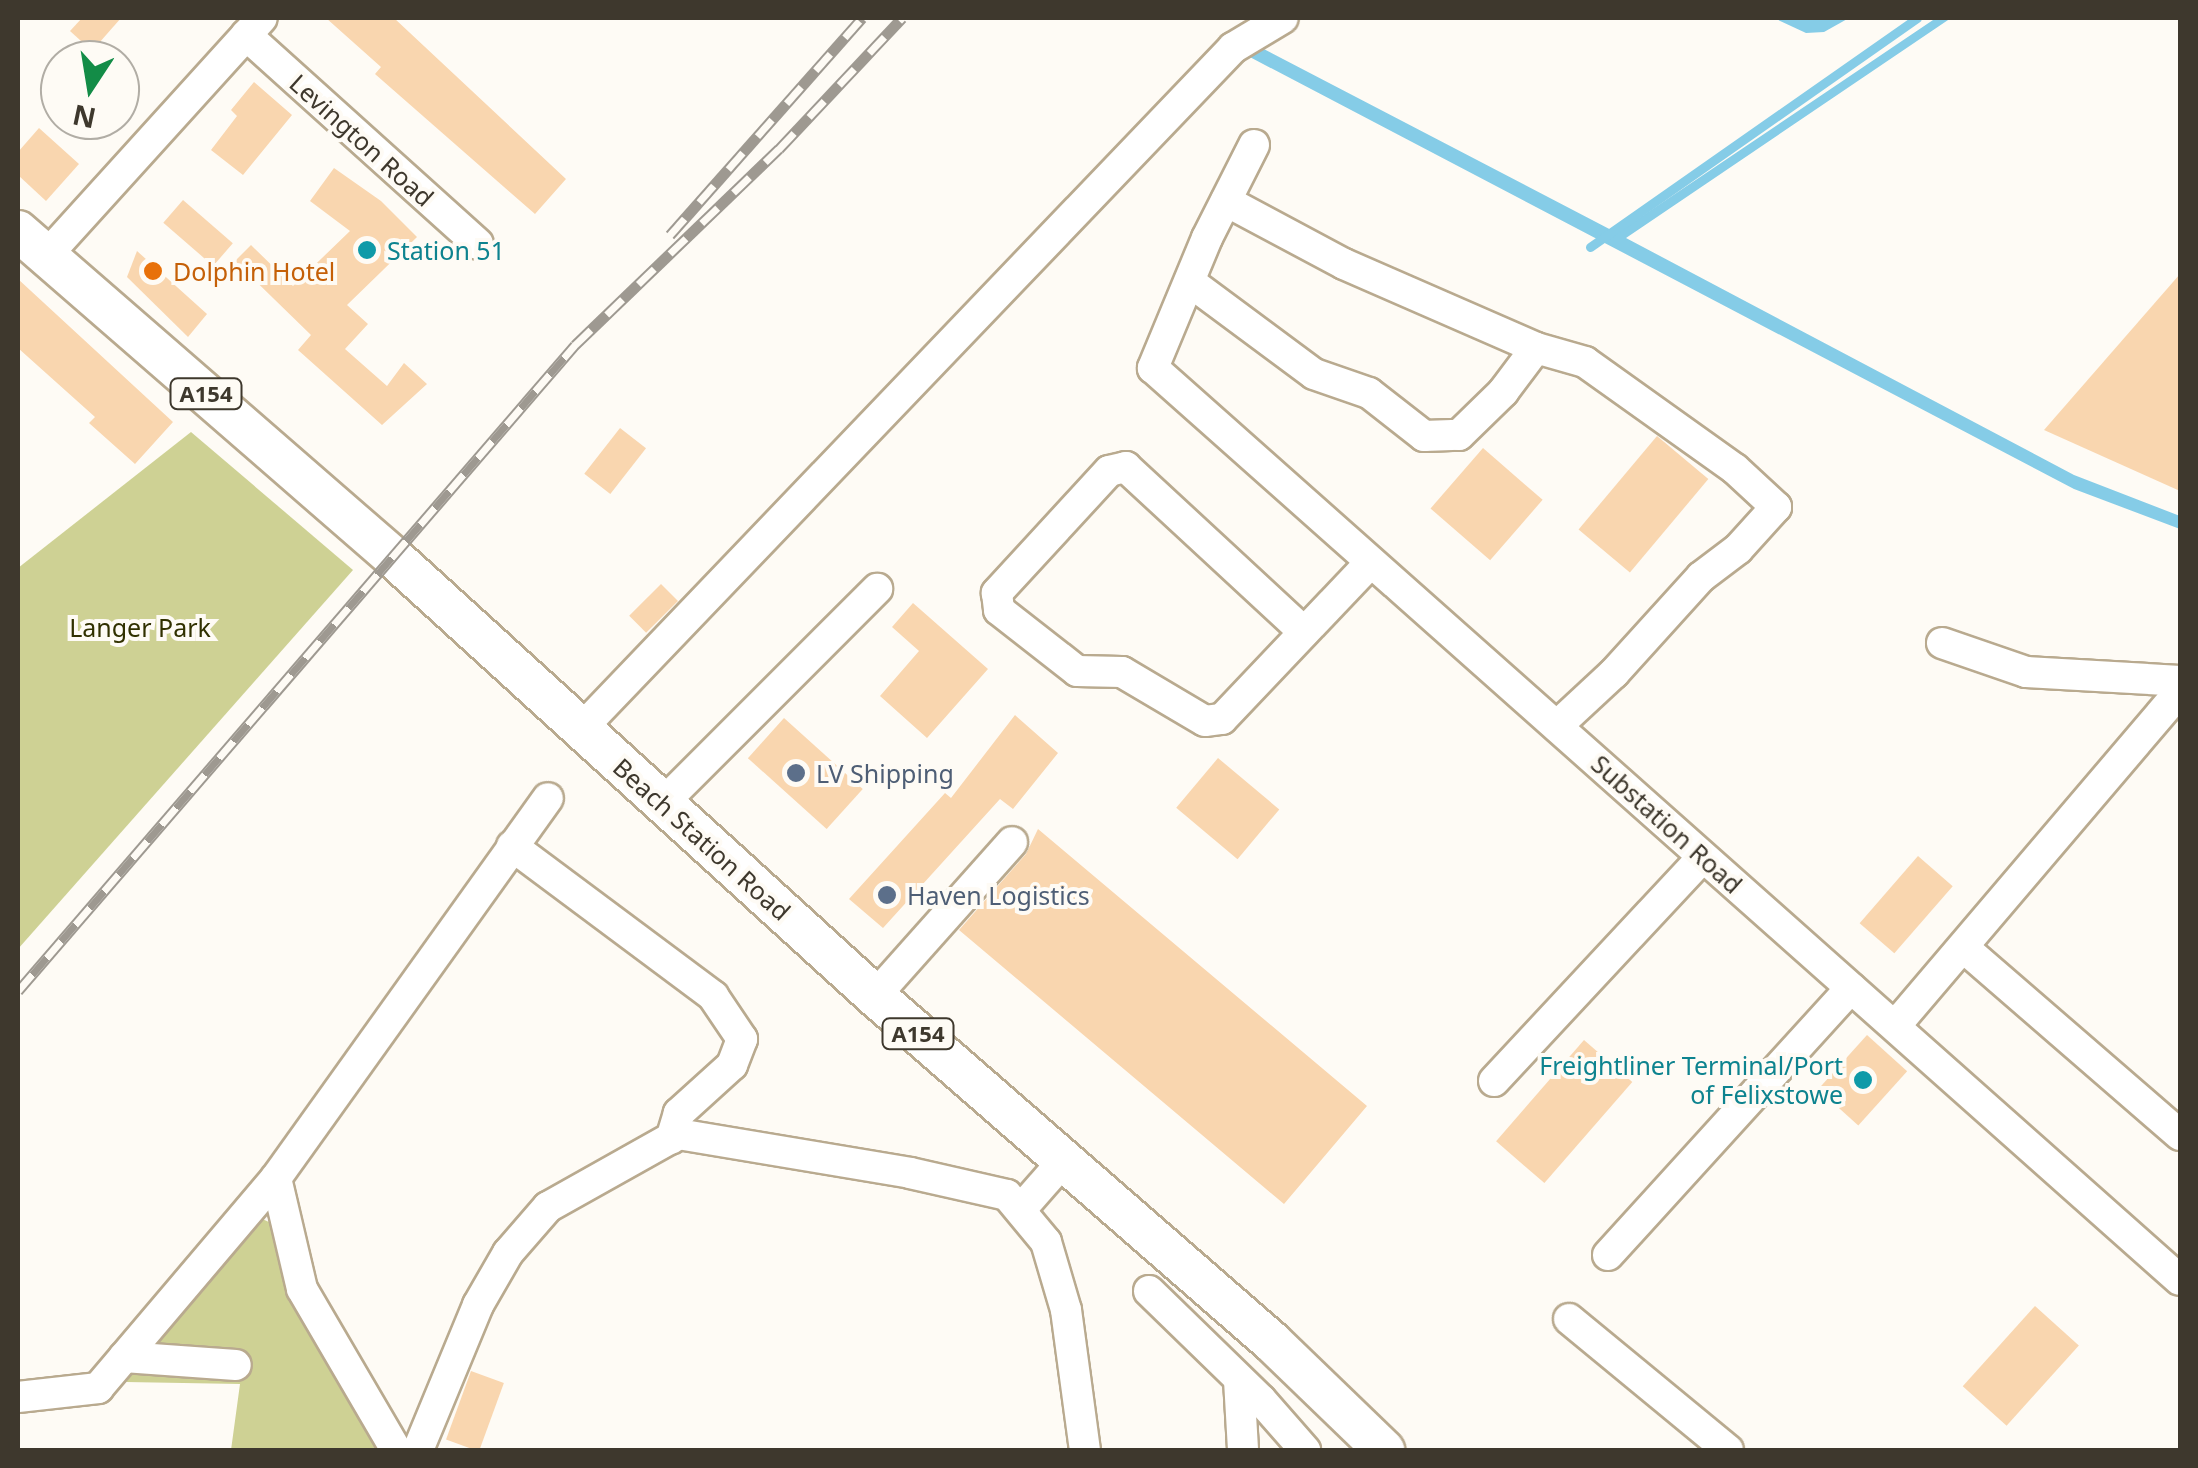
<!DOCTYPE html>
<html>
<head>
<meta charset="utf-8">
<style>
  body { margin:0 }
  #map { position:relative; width:2198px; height:1468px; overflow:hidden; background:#fefbf5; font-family:"Noto Sans",sans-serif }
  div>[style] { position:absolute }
  .green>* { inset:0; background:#ced194 }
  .water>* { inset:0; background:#85cce7 }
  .stream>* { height:9px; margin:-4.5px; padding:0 4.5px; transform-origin:4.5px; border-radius:4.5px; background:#85cce7 }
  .building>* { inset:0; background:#f9d6af; transform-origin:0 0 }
  .roads { filter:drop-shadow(2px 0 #b9aa8f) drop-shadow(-2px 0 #b9aa8f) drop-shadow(0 2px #b9aa8f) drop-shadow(0 -2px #b9aa8f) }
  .minor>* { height:30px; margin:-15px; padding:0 15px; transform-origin:15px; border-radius:15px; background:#fff }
  .major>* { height:40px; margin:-20px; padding:0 20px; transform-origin:20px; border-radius:20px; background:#fff }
  .rail>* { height:11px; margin-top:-5.5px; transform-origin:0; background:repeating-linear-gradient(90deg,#fefbf5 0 22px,#9e9991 0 44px); box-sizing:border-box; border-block:2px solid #9e9991 }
  .dots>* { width:28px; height:28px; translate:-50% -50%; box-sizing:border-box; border:5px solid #fefbf5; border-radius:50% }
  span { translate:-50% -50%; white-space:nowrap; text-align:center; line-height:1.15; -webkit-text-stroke:8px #fefbf5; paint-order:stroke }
  .shield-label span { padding:2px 8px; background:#fefbf5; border:2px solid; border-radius:8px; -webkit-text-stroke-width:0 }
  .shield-label { font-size:22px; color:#3e382d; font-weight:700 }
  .street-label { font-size:25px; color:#3e382d }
  .culture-label { font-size:25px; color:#0d838f }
  .left { translate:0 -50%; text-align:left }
  .right { translate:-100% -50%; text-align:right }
  .food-label { font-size:25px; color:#c56008 }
  .park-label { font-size:25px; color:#313100 }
  .service-label { font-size:25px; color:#4e5e75 }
  .frame { position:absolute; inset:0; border:20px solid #3e382d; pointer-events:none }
  .north { position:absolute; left:40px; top:40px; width:100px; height:100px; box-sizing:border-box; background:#fefbf5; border:2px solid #b1ada5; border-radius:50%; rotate:192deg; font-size:28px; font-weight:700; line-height:40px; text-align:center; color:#3e382d }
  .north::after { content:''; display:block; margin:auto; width:35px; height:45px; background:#138c47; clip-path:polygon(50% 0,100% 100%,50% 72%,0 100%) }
</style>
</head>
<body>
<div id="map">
  <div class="green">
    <i style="clip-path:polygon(191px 432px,353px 570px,18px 949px,18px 568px)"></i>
    <i style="clip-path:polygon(258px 1217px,271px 1223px,283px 1271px,381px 1447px,372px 1450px,231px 1450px,240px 1384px,126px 1382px)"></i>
  </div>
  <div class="water">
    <i style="clip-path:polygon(1774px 18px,1849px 18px,1824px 32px,1806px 33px)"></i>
    <i style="clip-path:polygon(1936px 18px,1951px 18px,1626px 238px,2074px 475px,2180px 516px,2180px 529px,2074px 489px,1246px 55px,1256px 45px,1617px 233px)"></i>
  </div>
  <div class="stream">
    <i style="left:1590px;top:247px;width:399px;rotate:-35deg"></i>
  </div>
  <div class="building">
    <i style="clip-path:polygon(82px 18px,121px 18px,92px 51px,70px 31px)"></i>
    <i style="clip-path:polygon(326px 18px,394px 18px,566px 179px,535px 214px,375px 74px,381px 67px)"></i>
    <i style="clip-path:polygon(254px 82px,292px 115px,243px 175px,211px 150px,237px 116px,231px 110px)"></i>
    <i style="clip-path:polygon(39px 128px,79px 164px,46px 201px,18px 175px,18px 152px)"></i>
    <i style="clip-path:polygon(334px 168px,381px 201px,417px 237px,347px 305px,368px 324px,345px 349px,387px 386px,404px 363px,427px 384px,382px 425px,298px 350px,311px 335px,235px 261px,251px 245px,293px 286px,350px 231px,310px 201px)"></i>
    <i style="left:183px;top:200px;width:66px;height:30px;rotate:41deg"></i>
    <i style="clip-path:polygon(137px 251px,207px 314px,188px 337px,127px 277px)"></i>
    <i style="clip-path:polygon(2180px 274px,2180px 491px,2044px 430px)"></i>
    <i style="clip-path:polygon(18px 279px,173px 422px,135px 464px,89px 423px,95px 417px,18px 348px)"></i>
    <i style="left:620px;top:428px;width:33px;height:58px;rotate:38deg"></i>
    <i style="left:1657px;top:436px;width:67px;height:122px;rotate:40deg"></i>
    <i style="left:1483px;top:448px;width:79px;height:80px;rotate:41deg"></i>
    <i style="left:661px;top:584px;width:24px;height:45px;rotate:45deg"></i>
    <i style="clip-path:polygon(913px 603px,988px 669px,927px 738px,880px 696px,919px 651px,892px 627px)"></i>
    <i style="clip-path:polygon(1015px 715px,1058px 753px,1013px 809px,1000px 799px,883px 928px,849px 899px,945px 793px,951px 798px)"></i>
    <i style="left:784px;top:718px;width:106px;height:54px;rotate:42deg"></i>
    <i style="left:1218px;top:758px;width:80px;height:65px;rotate:40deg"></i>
    <i style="clip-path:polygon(1038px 829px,1367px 1106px,1284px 1204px,959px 930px,1026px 854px)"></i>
    <i style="left:1918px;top:856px;width:46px;height:89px;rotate:41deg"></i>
    <i style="left:1867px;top:1035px;width:54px;height:73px;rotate:42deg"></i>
    <i style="left:1584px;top:1040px;width:64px;height:134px;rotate:41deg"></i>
    <i style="left:2035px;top:1306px;width:59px;height:108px;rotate:42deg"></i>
    <i style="left:471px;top:1371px;width:35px;height:73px;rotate:20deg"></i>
  </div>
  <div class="roads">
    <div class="minor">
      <i style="left:246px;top:35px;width:312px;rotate:42deg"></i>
      <i style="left:1254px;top:145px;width:104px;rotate:116.8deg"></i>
      <i style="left:1207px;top:238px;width:141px;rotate:112.6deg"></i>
      <i style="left:1153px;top:368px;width:1373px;rotate:41.61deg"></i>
      <i style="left:1226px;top:201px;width:134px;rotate:28.1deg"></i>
      <i style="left:1344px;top:264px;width:210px;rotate:23.6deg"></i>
      <i style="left:46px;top:256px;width:321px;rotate:-47.8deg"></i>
      <i style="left:1190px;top:282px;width:154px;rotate:36.6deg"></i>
      <i style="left:1314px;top:374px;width:58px;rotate:19.1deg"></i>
      <i style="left:1369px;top:393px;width:70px;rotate:38deg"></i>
      <i style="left:1424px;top:436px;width:35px;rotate:-2deg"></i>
      <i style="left:1459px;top:435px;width:62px;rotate:-44.3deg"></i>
      <i style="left:1503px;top:392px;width:55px;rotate:-53.1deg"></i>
      <i style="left:1536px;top:348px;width:51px;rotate:15.9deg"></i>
      <i style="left:1585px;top:362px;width:184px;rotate:35.5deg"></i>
      <i style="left:1735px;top:469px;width:56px;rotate:42.8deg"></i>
      <i style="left:1776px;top:507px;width:57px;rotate:132.1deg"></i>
      <i style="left:1738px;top:549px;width:46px;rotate:142.9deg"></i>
      <i style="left:1701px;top:577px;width:130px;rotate:132.2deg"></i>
      <i style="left:1614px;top:673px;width:78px;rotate:137.1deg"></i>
      <i style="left:1304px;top:632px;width:243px;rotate:-137.2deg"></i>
      <i style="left:1126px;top:467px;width:17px;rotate:167deg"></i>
      <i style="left:1109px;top:471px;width:166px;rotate:132.6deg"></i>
      <i style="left:997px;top:593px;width:17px;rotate:83deg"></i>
      <i style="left:999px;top:610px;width:99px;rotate:38deg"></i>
      <i style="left:1077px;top:671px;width:45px;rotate:1.3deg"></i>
      <i style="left:1122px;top:672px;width:96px;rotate:30.6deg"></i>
      <i style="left:1205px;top:721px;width:17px;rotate:-7deg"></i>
      <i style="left:1222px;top:719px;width:216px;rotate:-46.5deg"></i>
      <i style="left:1942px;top:643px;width:89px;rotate:19deg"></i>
      <i style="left:2026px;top:672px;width:154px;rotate:3.3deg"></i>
      <i style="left:581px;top:729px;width:943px;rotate:-46.25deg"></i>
      <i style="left:1233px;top:48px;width:58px;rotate:-31deg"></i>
      <i style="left:663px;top:803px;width:303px;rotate:-45deg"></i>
      <i style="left:512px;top:846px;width:251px;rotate:36.7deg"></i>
      <i style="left:713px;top:996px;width:52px;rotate:56deg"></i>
      <i style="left:742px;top:1039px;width:28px;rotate:111deg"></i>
      <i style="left:732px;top:1065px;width:72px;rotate:137.8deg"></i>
      <i style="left:679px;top:1113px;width:27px;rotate:107deg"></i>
      <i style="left:1963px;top:947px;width:287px;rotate:40.9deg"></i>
      <i style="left:875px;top:996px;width:206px;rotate:-48.3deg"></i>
      <i style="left:1895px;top:1026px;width:440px;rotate:-49.6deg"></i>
      <i style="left:1494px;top:1081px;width:306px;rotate:-47deg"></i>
      <i style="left:276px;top:1178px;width:114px;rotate:76.8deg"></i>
      <i style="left:302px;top:1289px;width:186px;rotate:59.7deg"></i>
      <i style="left:1022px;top:1208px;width:65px;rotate:-48.7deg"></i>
      <i style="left:1608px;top:1255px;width:361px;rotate:-47.7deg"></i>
      <i style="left:1149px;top:1291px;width:156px;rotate:44.2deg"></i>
      <i style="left:1261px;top:1400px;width:67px;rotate:48.7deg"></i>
      <i style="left:1569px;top:1319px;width:206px;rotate:39.5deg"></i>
      <i style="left:124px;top:1357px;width:112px;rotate:4.1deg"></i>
      <i style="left:1239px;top:1380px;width:70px;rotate:86.7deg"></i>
      <i style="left:18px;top:1397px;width:81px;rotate:-6.4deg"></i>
      <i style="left:98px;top:1388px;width:275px;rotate:-49.7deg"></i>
      <i style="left:276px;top:1178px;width:467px;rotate:-54.4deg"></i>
      <i style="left:418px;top:1450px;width:157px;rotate:-67.5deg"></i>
      <i style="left:478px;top:1305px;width:60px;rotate:-60deg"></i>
      <i style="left:508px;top:1253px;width:61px;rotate:-49deg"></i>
      <i style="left:548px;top:1207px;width:149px;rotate:-29.3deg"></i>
      <i style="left:678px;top:1134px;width:235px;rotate:9.5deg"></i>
      <i style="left:910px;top:1173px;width:99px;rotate:12.8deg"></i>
      <i style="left:1007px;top:1195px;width:61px;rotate:50.3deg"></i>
      <i style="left:1046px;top:1242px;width:71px;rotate:73.6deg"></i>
      <i style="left:1066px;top:1310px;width:141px;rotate:82.3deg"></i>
    </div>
    <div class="major">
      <i style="left:18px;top:231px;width:498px;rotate:41deg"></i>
      <i style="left:394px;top:558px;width:651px;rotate:42.32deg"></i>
      <i style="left:875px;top:996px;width:527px;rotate:41.07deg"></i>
      <i style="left:1272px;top:1342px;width:156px;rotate:44deg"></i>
    </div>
  </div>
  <div class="rail">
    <i style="left:670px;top:235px;width:290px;rotate:-48.5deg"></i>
    <i style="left:18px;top:991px;width:853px;rotate:-49.23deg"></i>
    <i style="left:575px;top:345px;width:283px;rotate:-43.9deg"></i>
    <i style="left:779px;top:149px;width:180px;rotate:-46.8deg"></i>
  </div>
  <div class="dots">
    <i style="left:367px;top:250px;background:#0f9aa8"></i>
    <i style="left:153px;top:271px;background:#e8710a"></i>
    <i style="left:796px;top:773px;background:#5c6f8a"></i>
    <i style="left:887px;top:895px;background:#5c6f8a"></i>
    <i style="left:1863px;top:1080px;background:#0f9aa8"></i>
  </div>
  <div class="shield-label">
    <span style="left:206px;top:394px">A154</span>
    <span style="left:918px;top:1034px">A154</span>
  </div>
  <div class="street-label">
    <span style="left:362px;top:140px;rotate:42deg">Levington Road</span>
    <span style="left:1667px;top:824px;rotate:42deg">Substation Road</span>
    <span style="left:702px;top:839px;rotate:42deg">Beach Station Road</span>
  </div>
  <div class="culture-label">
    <span class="left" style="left:387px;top:250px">Station 51</span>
    <span class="right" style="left:1843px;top:1080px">Freightliner Terminal/Port<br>of Felixstowe</span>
  </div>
  <div class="food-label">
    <span class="left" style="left:173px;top:271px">Dolphin Hotel</span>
  </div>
  <div class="park-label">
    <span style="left:140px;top:627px">Langer Park</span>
  </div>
  <div class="service-label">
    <span class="left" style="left:816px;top:773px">LV Shipping</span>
    <span class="left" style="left:907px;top:895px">Haven Logistics</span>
  </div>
  <div class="frame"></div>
  <div class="north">N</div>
</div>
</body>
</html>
